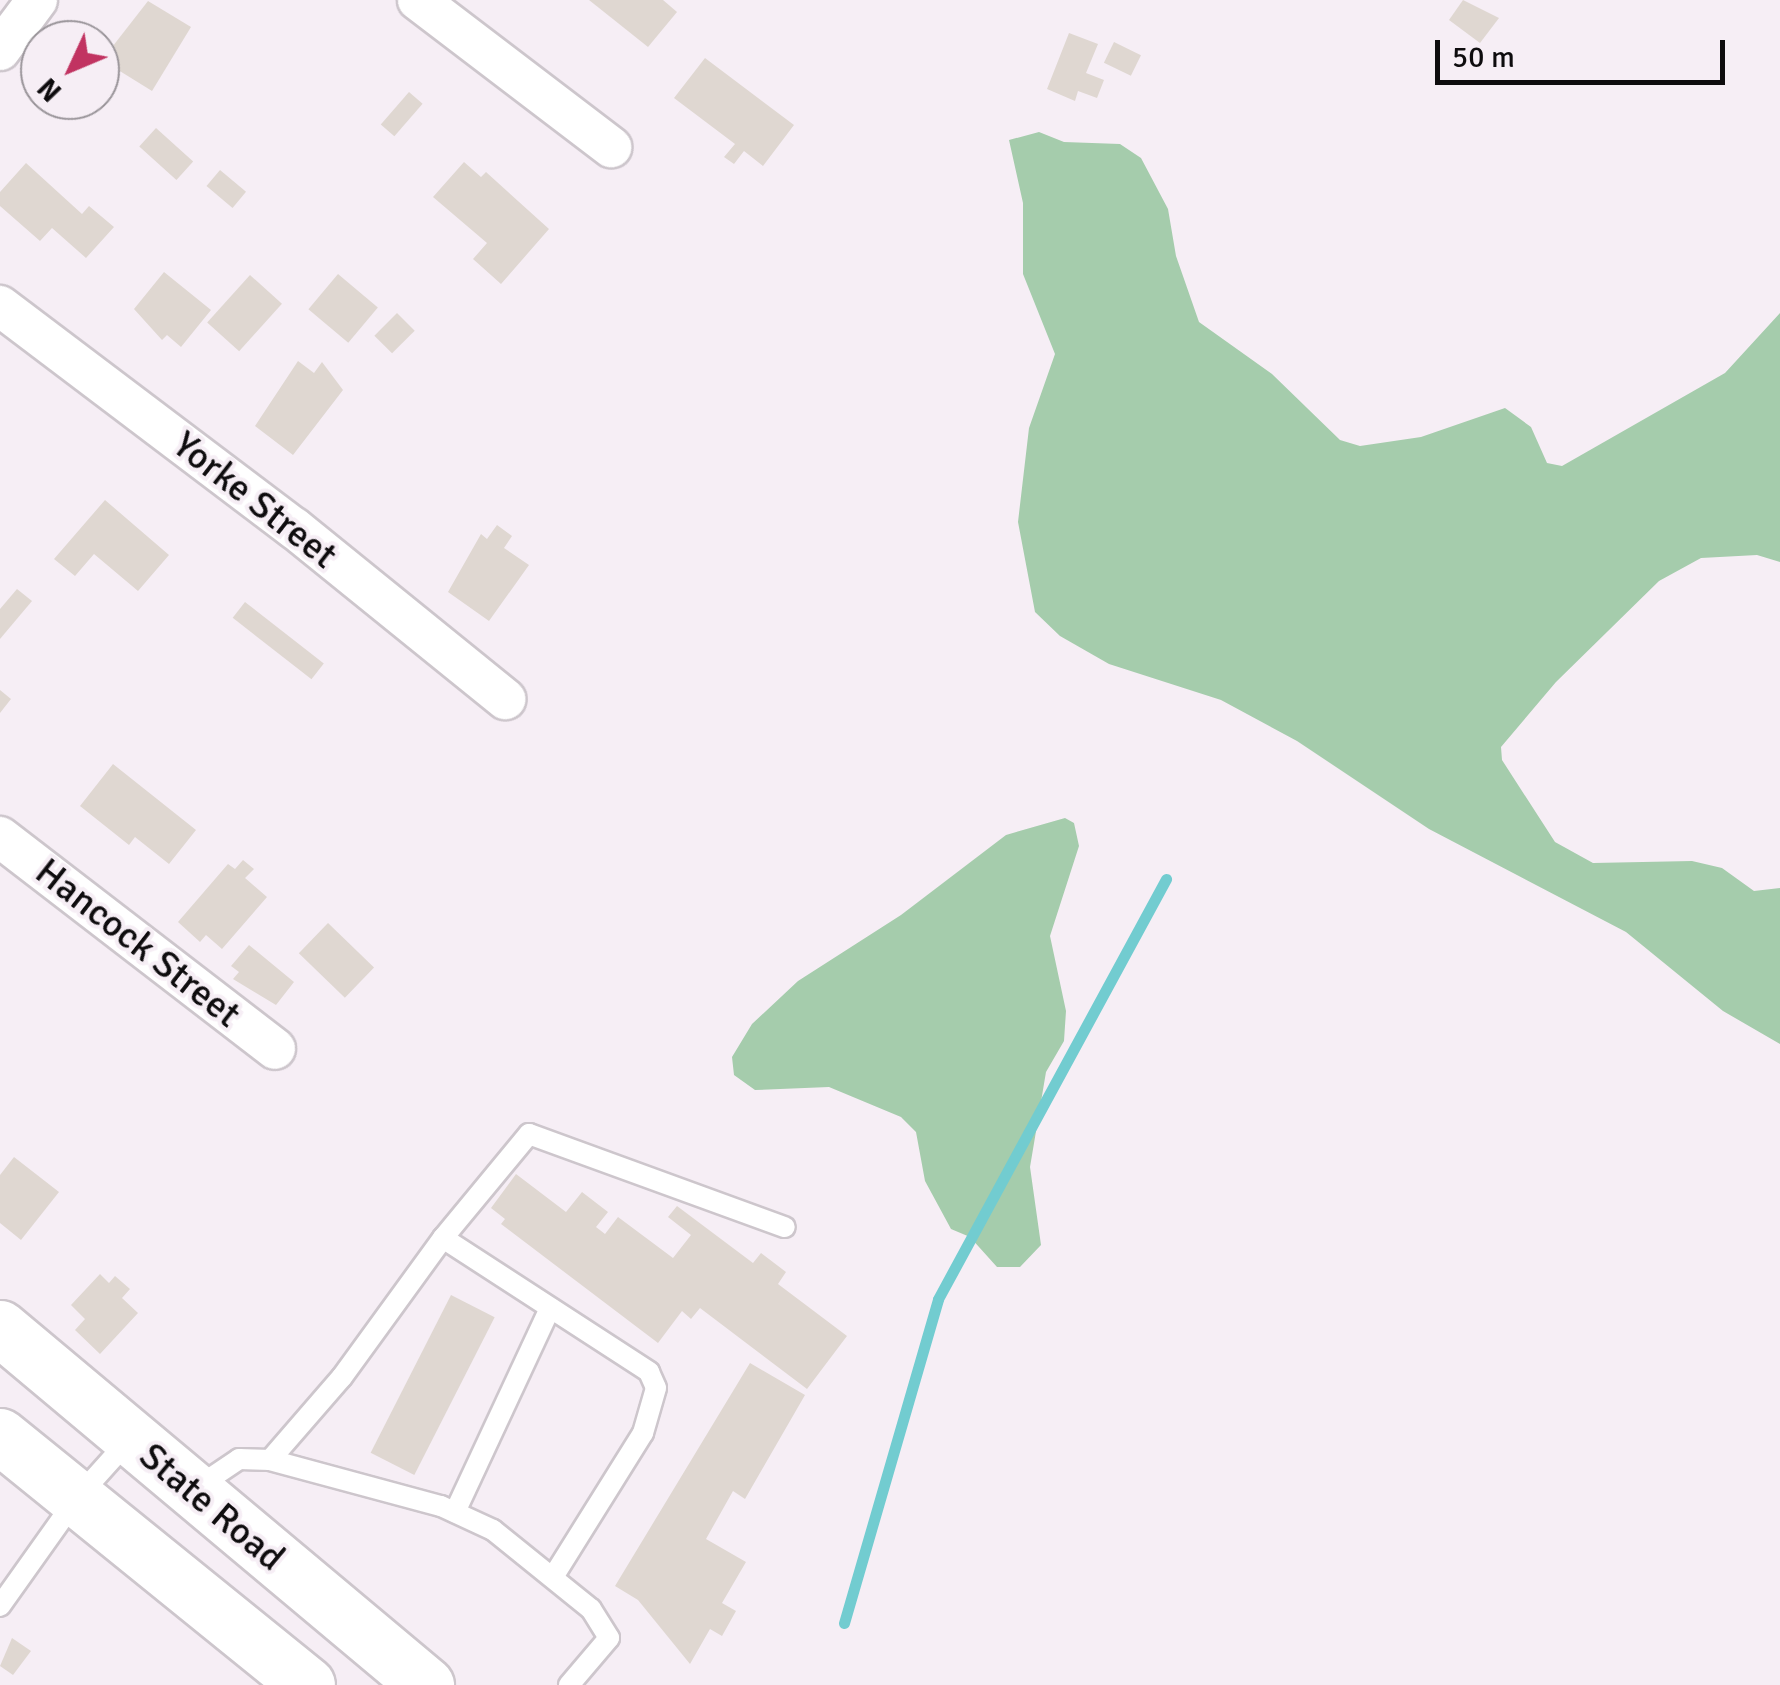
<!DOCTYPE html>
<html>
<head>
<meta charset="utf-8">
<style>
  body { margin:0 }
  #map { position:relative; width:1780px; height:1685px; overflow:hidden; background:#f6eef5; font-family:Signika,sans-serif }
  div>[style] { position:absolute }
  .green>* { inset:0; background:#a5ccac }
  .stream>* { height:11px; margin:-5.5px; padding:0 5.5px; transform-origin:5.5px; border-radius:5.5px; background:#72ccd0 }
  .building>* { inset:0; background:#dfd7d1; transform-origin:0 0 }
  .roads { filter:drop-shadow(2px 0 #cdc6cc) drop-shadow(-2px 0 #cdc6cc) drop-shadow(0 2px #cdc6cc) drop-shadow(0 -2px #cdc6cc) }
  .service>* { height:20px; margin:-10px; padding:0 10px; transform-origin:10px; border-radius:10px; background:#fff }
  .minor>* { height:40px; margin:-20px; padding:0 20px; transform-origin:20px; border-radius:20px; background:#fff }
  .primary>* { height:55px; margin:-27.5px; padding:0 27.5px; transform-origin:27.5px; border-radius:27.5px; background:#fff }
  span { translate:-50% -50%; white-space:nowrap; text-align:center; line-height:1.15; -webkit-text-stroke:8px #f6eef5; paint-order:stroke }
  .street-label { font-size:38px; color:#0e0c0e }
  .north { position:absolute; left:20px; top:20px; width:100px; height:100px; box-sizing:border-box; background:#f6eef5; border:2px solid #999499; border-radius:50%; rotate:226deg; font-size:28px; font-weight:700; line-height:40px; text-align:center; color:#0e0c0e }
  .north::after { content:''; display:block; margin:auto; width:35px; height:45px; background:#c13361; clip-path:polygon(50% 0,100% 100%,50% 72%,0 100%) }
  .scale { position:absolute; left:1435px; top:40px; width:290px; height:45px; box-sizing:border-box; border:5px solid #0e0c0e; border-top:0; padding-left:12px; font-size:30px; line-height:35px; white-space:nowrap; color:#0e0c0e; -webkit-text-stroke:8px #f6eef5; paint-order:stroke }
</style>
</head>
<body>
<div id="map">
  <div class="green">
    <i style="clip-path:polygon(1039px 132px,1064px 142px,1120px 144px,1141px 158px,1168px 209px,1176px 256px,1199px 322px,1272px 374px,1340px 440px,1360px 446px,1421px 437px,1505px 408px,1531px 427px,1547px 463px,1562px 466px,1725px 373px,1780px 313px,1780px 562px,1757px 555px,1701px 558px,1659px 581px,1556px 682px,1501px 747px,1502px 760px,1555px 842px,1593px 863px,1692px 861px,1722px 868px,1754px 891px,1780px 888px,1780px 1044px,1723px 1011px,1626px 932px,1429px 829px,1297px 741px,1221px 700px,1109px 664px,1060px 636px,1035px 612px,1018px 522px,1029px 428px,1055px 354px,1023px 274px,1023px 203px,1009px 140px)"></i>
    <i style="clip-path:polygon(1065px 818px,1074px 823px,1079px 846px,1050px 936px,1066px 1011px,1064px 1041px,1046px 1072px,1030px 1167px,1041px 1245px,1020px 1267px,997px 1267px,970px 1237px,951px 1229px,925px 1181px,916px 1132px,901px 1117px,829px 1087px,755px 1090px,734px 1075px,732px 1057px,752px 1024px,798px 981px,901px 915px,1006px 835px)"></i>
  </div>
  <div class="stream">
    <i style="left:844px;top:1623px;width:337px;rotate:-73.8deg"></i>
    <i style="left:938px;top:1299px;width:478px;rotate:-61.5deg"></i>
  </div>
  <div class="building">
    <i style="clip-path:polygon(589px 0,663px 0,677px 12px,648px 47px)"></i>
    <i style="clip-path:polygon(1463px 0,1499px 18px,1480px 43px,1449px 20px)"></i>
    <i style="clip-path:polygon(148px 1px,191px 27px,152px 91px,102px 60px)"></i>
    <i style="clip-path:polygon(1069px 33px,1098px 44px,1086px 73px,1104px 80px,1097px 98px,1078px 91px,1075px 101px,1047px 89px)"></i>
    <i style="left:1114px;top:42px;width:30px;height:23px;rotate:26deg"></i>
    <i style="clip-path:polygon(705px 58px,794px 125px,763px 166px,744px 151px,734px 164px,724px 157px,735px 144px,674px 98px)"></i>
    <i style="left:409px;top:92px;width:18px;height:43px;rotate:41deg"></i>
    <i style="left:156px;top:128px;width:50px;height:25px;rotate:42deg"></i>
    <i style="clip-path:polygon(464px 162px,481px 177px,486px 172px,549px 229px,501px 284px,473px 259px,487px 243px,433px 197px)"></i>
    <i style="clip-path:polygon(26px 163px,82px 214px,89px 206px,114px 227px,86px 258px,52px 228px,40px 241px,0 206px,0 192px)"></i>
    <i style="left:220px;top:170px;width:34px;height:21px;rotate:40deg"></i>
    <i style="clip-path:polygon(164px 272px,211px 310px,181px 347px,167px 335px,162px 340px,134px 309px)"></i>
    <i style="left:338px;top:274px;width:52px;height:46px;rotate:40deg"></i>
    <i style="left:250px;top:275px;width:43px;height:64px;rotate:42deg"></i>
    <i style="left:397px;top:313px;width:25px;height:32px;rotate:45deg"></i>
    <i style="clip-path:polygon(298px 361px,314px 373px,322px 362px,343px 390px,293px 455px,255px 426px)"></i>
    <i style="clip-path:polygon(105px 500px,169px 555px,138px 591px,94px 554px,75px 576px,54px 559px)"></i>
    <i style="clip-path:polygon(497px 525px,512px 536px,504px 548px,529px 565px,489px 621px,448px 592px,481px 534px,487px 539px)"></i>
    <i style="clip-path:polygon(17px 589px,32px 601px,0 639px,0 609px)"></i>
    <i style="left:245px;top:602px;width:100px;height:20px;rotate:38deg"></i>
    <i style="clip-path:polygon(0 690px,11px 699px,0 713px)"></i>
    <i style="clip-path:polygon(113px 764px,196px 830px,169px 864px,135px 837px,129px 845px,80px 806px)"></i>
    <i style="clip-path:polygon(243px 860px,254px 869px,245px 878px,267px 897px,222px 949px,206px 935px,200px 942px,178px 922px,228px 864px,235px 869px)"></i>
    <i style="left:328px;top:923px;width:64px;height:42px;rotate:44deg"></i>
    <i style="clip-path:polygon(249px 945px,294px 982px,276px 1005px,233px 979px,239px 972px,231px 966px)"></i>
    <i style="clip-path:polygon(14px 1157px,59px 1192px,21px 1240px,0 1223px,0 1175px)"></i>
    <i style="clip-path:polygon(516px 1174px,566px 1212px,582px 1192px,608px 1212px,596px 1227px,605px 1234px,618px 1217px,673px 1258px,691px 1235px,668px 1217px,677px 1206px,753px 1263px,761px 1253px,786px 1272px,778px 1284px,847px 1336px,807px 1389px,700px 1308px,691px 1319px,682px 1311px,658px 1343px,501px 1224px,505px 1219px,491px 1208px)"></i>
    <i style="clip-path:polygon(100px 1274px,109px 1283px,115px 1276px,130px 1289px,122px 1298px,138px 1313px,100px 1354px,75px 1330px,85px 1319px,71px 1305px)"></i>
    <i style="left:451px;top:1295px;width:49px;height:177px;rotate:27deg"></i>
    <i style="clip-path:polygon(750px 1363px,805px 1395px,745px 1499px,733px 1491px,706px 1539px,746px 1562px,722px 1603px,736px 1611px,722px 1636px,710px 1629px,690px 1664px,638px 1600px,615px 1586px)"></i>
    <i style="clip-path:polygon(12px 1638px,31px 1651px,13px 1675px,0 1666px)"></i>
  </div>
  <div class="roads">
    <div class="service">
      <i style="left:443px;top:1238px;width:135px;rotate:-50.4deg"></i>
      <i style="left:529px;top:1134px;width:272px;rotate:20deg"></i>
      <i style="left:270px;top:1460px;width:110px;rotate:-49.1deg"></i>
      <i style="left:342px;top:1377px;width:172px;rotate:-54deg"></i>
      <i style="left:443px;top:1238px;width:246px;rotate:33deg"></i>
      <i style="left:649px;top:1372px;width:17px;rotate:66deg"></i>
      <i style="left:656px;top:1388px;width:47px;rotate:106.1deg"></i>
      <i style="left:643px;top:1433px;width:170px;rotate:122deg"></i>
      <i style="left:196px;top:1488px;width:52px;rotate:-34deg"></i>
      <i style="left:239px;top:1459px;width:31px;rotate:2deg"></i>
      <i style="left:270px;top:1460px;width:177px;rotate:15.1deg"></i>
      <i style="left:441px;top:1506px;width:57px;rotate:24.8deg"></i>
      <i style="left:493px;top:1530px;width:126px;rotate:38.9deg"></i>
      <i style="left:591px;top:1609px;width:34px;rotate:58deg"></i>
      <i style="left:609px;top:1638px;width:62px;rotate:130.4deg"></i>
      <i style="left:455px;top:1512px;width:225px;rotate:-65deg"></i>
      <i style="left:0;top:1606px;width:131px;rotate:-54.6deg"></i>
      <i style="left:76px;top:1499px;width:79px;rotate:-48.1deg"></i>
    </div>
    <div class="minor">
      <i style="left:418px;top:0;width:243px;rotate:37.3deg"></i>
      <i style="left:0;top:50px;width:62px;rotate:-53.5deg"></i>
      <i style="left:0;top:306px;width:368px;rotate:37.1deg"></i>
      <i style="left:294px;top:528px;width:272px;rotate:39deg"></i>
      <i style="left:0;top:837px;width:347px;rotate:37.6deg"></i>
    </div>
    <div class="primary">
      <i style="left:0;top:1328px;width:556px;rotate:39.96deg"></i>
      <i style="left:0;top:1436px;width:395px;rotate:39deg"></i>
    </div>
  </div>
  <div class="street-label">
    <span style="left:255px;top:500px;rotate:38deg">Yorke Street</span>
    <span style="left:138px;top:943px;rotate:38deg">Hancock Street</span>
    <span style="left:212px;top:1507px;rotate:40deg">State Road</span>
  </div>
  <div class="north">N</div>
  <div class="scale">50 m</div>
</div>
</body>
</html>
